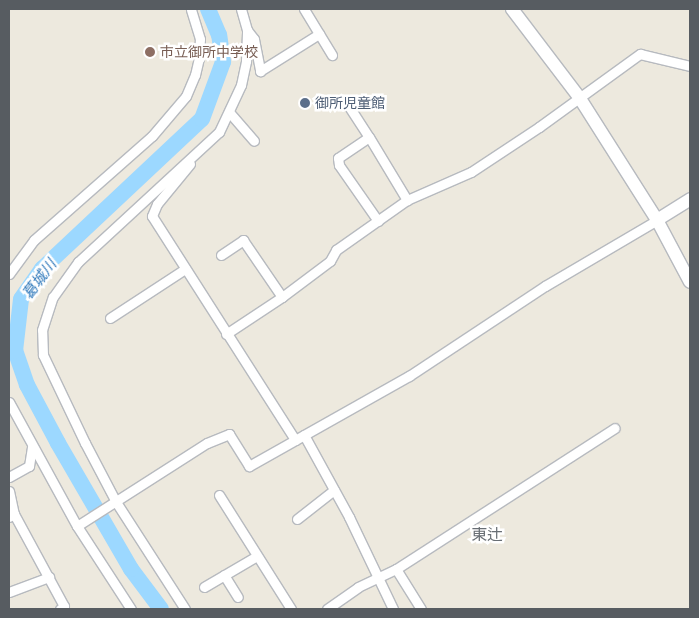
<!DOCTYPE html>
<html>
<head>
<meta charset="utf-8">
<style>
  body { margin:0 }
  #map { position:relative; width:699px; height:618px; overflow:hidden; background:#ede9de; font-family:"PT Sans","Noto Sans JP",sans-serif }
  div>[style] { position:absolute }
  .river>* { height:16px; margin:-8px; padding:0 8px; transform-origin:8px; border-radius:8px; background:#9cd8ff }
  .roads { filter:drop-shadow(1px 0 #b7babf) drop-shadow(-1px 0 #b7babf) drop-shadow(0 1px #b7babf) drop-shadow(0 -1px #b7babf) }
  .street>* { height:9px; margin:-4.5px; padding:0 4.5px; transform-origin:4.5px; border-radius:4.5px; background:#fff }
  .secondary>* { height:12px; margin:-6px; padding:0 6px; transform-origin:6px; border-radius:6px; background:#fff }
  .dots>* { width:14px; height:14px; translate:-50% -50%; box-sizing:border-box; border:2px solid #fff; border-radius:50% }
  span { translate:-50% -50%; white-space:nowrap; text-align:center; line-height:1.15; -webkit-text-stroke:5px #fff; paint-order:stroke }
  .education-label { font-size:14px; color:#785e54 }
  .left { translate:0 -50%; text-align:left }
  .service-label { font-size:14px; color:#4e5e75 }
  .water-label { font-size:15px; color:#3079bb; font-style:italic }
  .quarter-label { font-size:16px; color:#686e74 }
  .frame { position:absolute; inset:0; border:10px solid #575c61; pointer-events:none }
</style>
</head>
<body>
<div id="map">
  <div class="river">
    <i style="left:161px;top:609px;width:50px;rotate:-126.9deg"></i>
    <i style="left:131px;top:569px;width:146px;rotate:-120.1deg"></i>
    <i style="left:58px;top:443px;width:66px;rotate:-118.1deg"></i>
    <i style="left:27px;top:385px;width:36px;rotate:-109deg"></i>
    <i style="left:15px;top:351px;width:52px;rotate:-83.4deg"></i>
    <i style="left:21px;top:299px;width:37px;rotate:-55deg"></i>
    <i style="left:42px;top:269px;width:219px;rotate:-43.2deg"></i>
    <i style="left:202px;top:119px;width:61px;rotate:-69.8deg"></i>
    <i style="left:223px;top:62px;width:27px;rotate:-98deg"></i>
    <i style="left:219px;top:35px;width:28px;rotate:-113deg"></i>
  </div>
  <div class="roads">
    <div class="street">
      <i style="left:304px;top:9px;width:54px;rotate:58.7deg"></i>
      <i style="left:247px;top:30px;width:11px;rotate:52deg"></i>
      <i style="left:254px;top:39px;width:33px;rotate:79deg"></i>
      <i style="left:260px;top:71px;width:70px;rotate:-32.1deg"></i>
      <i style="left:350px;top:108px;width:35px;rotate:57deg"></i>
      <i style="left:229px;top:112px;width:38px;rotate:49deg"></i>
      <i style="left:190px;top:164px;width:52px;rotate:129.5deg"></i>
      <i style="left:157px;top:204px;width:13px;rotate:113deg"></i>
      <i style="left:152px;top:216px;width:266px;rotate:57.4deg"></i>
      <i style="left:378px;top:221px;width:68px;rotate:-124.9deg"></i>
      <i style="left:339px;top:165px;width:7px;rotate:-98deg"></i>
      <i style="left:338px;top:158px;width:37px;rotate:-34deg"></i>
      <i style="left:369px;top:137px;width:74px;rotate:58.9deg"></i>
      <i style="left:221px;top:255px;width:27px;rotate:-34deg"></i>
      <i style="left:243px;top:240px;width:69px;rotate:55.6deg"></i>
      <i style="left:9px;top:274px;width:42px;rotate:-53.7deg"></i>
      <i style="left:34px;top:240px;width:157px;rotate:-41.4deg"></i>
      <i style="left:152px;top:136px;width:52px;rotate:-49.6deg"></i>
      <i style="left:186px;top:96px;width:23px;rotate:-67deg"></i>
      <i style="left:195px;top:75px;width:18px;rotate:-77deg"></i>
      <i style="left:199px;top:57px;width:18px;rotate:-87deg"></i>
      <i style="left:200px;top:39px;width:31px;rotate:-107deg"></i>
      <i style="left:110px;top:318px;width:90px;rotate:-33.2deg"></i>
      <i style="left:226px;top:334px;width:67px;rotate:-33.5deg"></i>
      <i style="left:282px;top:297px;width:60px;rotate:-36.9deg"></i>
      <i style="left:330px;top:261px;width:13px;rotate:-61deg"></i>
      <i style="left:336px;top:250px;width:87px;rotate:-35.2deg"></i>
      <i style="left:407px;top:200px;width:70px;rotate:-23.6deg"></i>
      <i style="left:471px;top:172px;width:82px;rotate:-33.5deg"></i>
      <i style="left:539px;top:127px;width:125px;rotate:-35.9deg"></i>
      <i style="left:640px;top:54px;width:51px;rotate:13.5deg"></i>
      <i style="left:9px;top:402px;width:141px;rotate:61.3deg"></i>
      <i style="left:77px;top:526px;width:99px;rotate:57deg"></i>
      <i style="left:304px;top:435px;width:94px;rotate:61.2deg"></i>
      <i style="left:349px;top:517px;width:102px;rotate:64.4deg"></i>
      <i style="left:9px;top:477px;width:23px;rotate:-29deg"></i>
      <i style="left:29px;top:466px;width:20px;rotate:-81deg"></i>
      <i style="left:9px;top:491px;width:24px;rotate:78deg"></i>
      <i style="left:219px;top:495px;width:135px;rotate:57.7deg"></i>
      <i style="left:9px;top:517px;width:6px;rotate:-31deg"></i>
      <i style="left:14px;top:514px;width:105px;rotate:61.5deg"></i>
      <i style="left:64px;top:606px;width:5px;rotate:143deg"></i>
      <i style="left:297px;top:519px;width:47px;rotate:-38.1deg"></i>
      <i style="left:77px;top:526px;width:154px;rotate:-32.6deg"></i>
      <i style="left:207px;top:443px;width:24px;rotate:-22deg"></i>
      <i style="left:229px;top:434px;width:38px;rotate:58deg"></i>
      <i style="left:249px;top:466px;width:184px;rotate:-29.4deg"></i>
      <i style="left:409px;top:376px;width:163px;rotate:-33.5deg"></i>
      <i style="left:545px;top:286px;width:130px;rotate:-30.5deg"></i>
      <i style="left:396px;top:569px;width:47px;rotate:58deg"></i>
      <i style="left:224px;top:575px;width:26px;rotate:58deg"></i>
      <i style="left:204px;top:587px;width:61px;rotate:-30.3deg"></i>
      <i style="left:9px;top:592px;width:43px;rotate:-20.6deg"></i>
      <i style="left:185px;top:609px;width:127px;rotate:-122.8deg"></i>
      <i style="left:116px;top:502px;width:67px;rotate:-117.7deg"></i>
      <i style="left:85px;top:443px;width:98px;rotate:-115.5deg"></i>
      <i style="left:43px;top:355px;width:25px;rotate:-92deg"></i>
      <i style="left:42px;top:330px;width:35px;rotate:-72deg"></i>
      <i style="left:53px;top:297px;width:43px;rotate:-54.5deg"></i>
      <i style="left:78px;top:262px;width:192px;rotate:-42.7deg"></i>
      <i style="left:219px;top:132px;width:52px;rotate:-64.9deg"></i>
      <i style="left:241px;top:85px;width:25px;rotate:-78deg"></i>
      <i style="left:246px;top:61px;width:31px;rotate:-88deg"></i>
      <i style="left:247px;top:30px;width:22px;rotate:-106deg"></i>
      <i style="left:327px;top:609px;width:38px;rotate:-35deg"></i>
      <i style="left:358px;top:587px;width:42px;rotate:-25.3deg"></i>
      <i style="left:396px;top:569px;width:260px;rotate:-32.8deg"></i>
    </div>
    <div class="secondary">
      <i style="left:512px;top:9px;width:111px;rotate:52.7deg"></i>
      <i style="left:579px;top:97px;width:146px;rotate:57.6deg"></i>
      <i style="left:657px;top:220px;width:70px;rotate:62deg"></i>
      <i style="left:657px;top:220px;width:39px;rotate:-32deg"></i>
    </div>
  </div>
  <div class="dots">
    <i style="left:150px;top:52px;background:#8d6e63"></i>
    <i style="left:305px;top:103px;background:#5c6f8a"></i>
  </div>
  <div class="education-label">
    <span class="left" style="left:160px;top:52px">市立御所中学校</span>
  </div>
  <div class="service-label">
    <span class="left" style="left:315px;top:103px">御所児童館</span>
  </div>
  <div class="water-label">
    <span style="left:39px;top:279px;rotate:-53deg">葛城川</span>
  </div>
  <div class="quarter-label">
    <span style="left:487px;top:534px">東辻</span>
  </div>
  <div class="frame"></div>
</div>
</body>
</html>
